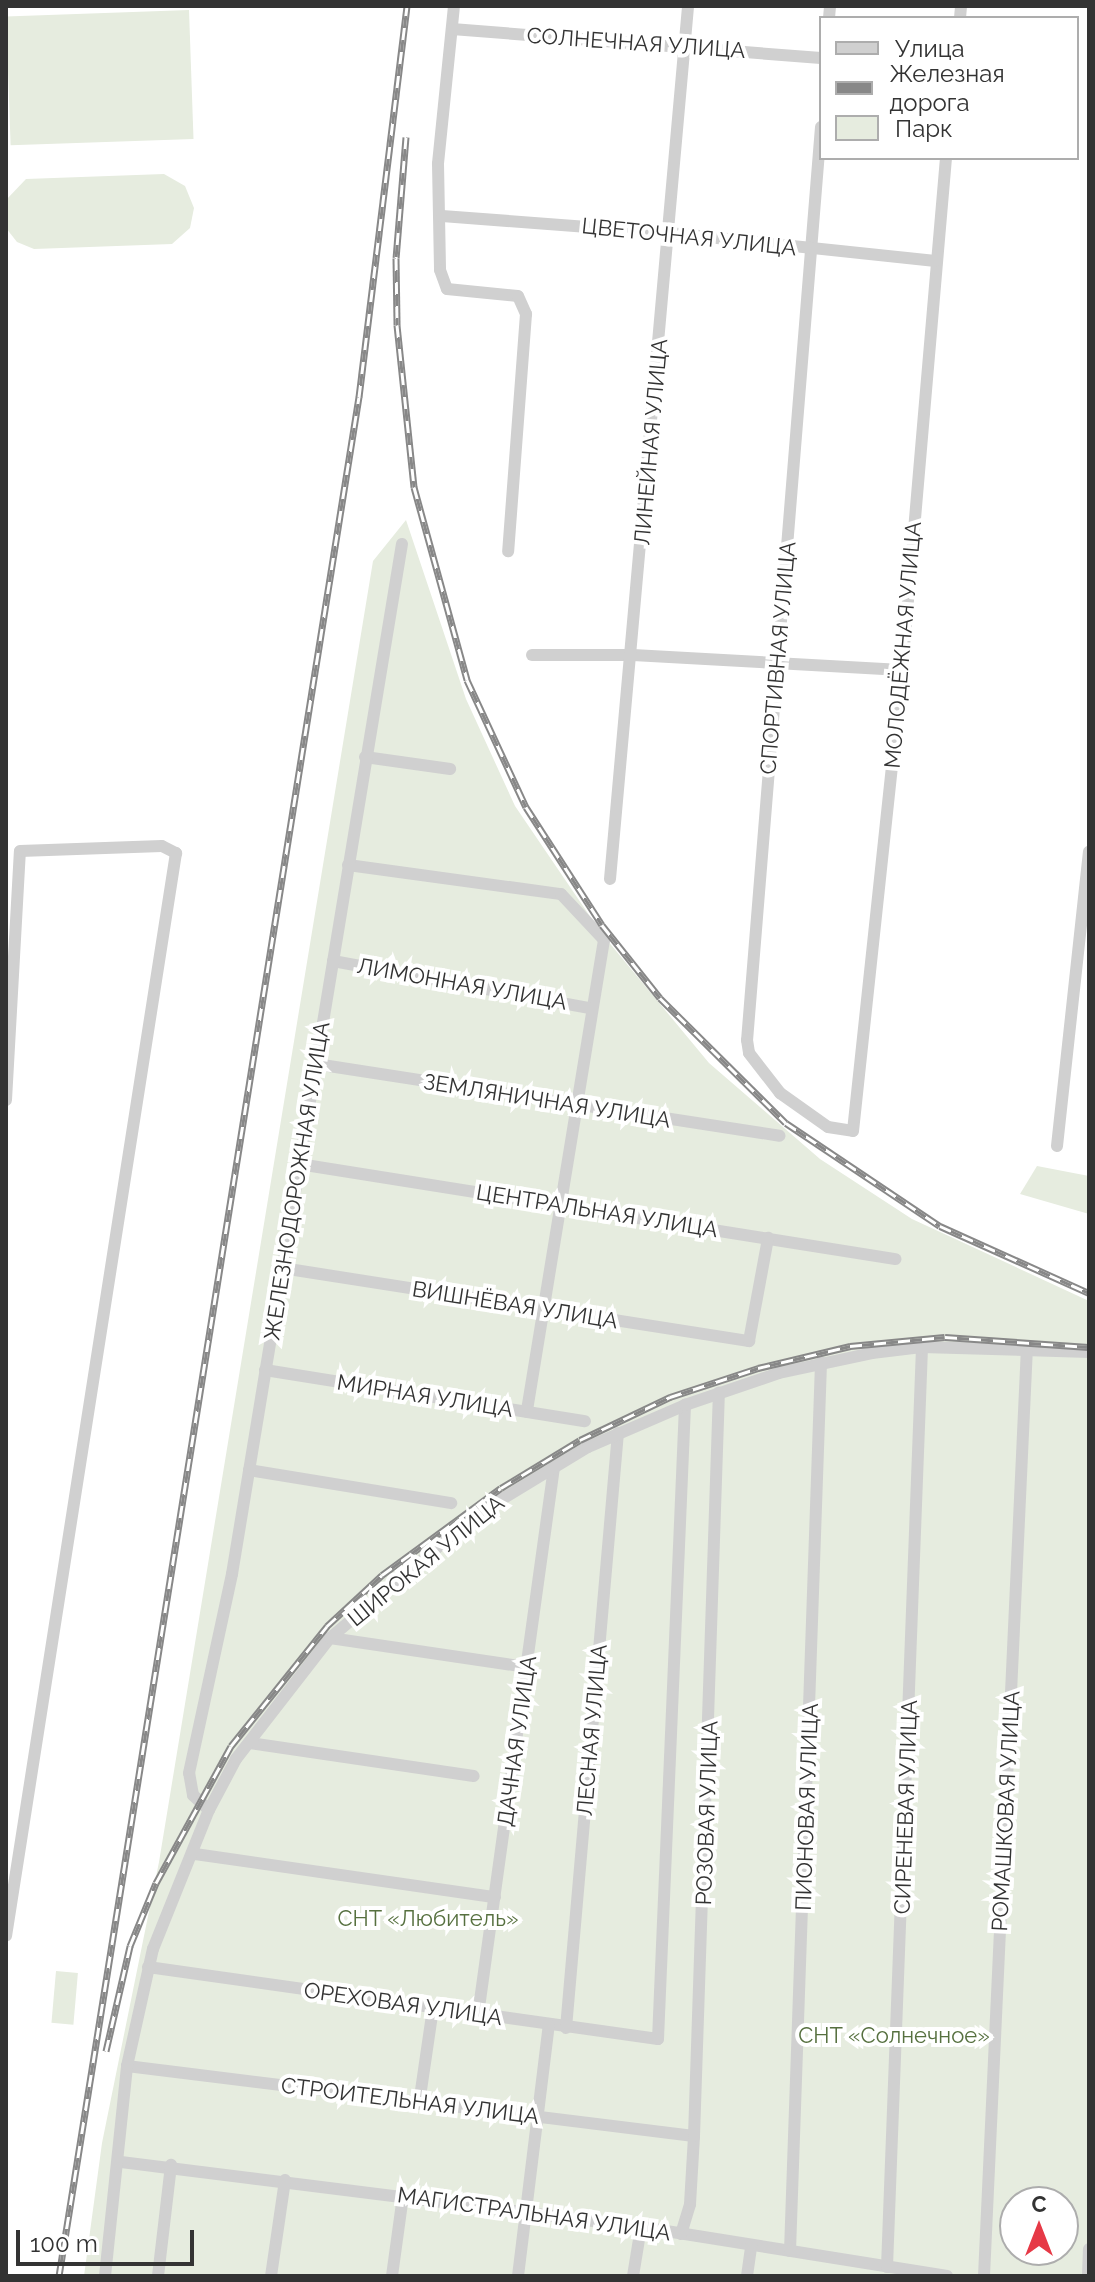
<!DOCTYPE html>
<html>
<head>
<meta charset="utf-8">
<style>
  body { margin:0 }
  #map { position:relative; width:1095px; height:2282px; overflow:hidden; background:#fff; font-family:Raleway,sans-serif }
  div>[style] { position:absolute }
  .green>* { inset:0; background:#e6ecdf; transform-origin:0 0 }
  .minor>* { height:12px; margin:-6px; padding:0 6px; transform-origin:6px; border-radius:6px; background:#d0d0d0 }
  .rail>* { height:7px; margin-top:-3.5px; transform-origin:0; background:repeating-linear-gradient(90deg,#fff 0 12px,#888 0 24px); box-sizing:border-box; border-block:2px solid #888 }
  span { translate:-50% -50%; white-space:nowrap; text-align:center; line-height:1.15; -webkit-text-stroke:8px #fff; paint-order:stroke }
  .street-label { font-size:22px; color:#333 }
  .park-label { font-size:22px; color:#56703f }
  .frame { position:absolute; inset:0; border:8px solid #333; pointer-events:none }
  .legend { position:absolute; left:819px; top:16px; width:260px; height:144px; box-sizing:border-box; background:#fff; border:2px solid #adadad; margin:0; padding:10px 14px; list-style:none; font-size:24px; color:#333 }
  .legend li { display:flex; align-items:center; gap:16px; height:40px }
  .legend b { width:40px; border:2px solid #adadad }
  .north { position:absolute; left:999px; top:2186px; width:80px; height:80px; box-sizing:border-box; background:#fff; border:2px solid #adadad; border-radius:50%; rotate:0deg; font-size:22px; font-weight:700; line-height:32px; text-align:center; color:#333 }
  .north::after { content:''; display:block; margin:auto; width:28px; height:36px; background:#e63946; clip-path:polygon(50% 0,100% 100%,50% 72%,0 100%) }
  .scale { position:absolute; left:16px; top:2230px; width:178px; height:36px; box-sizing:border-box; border:4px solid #333; border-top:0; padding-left:10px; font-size:24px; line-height:28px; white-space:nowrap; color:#333; -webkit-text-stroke:6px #fff; paint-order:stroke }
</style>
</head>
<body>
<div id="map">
  <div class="green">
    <i style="left:189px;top:10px;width:129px;height:183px;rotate:88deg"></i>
    <i style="clip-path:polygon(164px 174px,185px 186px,194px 208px,190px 228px,172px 244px,34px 249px,17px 242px,6px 228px,6px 200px,26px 179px)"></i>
    <i style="clip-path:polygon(evenodd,406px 520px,466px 699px,515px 806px,602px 934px,709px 1063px,820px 1159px,912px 1219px,1089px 1301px,1089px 2276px,84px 2276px,102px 2143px,159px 1862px,373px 561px,406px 520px,1015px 2202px,1063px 2202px,1063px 2250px,1015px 2250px,1015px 2202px)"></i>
    <i style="clip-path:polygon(1037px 1166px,1089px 1176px,1089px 1214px,1020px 1194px)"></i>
    <i style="left:56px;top:1971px;width:22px;height:52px;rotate:5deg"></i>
  </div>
  <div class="minor">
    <i style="left:454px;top:6px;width:159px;rotate:95.8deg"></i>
    <i style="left:438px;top:164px;width:106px;rotate:88.9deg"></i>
    <i style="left:440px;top:270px;width:20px;rotate:70deg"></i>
    <i style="left:447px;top:289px;width:71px;rotate:5.6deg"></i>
    <i style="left:518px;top:296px;width:20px;rotate:66deg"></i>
    <i style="left:526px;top:314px;width:238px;rotate:94.3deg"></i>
    <i style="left:829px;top:18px;width:12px;rotate:-85deg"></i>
    <i style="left:960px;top:18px;width:12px;rotate:-85deg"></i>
    <i style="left:452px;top:29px;width:370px;rotate:4.5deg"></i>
    <i style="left:821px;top:127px;width:916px;rotate:94.63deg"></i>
    <i style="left:747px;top:1040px;width:13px;rotate:81deg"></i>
    <i style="left:749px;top:1053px;width:51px;rotate:52.2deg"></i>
    <i style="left:780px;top:1093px;width:59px;rotate:35.3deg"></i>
    <i style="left:828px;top:1127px;width:25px;rotate:9deg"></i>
    <i style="left:853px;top:1131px;width:464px;rotate:-83.9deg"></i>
    <i style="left:902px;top:670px;width:514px;rotate:-85.09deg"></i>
    <i style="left:442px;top:216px;width:229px;rotate:4.3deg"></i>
    <i style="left:670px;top:233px;width:267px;rotate:6deg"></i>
    <i style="left:532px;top:655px;width:101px"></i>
    <i style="left:633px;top:655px;width:269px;rotate:3.2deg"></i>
    <i style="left:365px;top:757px;width:86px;rotate:8deg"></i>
    <i style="left:348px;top:865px;width:215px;rotate:7.8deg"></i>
    <i style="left:561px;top:894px;width:63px;rotate:46.9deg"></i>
    <i style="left:604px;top:940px;width:478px;rotate:99.3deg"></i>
    <i style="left:610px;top:879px;width:876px;rotate:-84.89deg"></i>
    <i style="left:333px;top:961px;width:261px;rotate:10.4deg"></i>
    <i style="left:316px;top:1064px;width:469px;rotate:8.8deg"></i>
    <i style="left:6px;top:1100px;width:249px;rotate:-86.8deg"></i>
    <i style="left:20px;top:851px;width:142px;rotate:-2deg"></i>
    <i style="left:162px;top:846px;width:16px;rotate:27deg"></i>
    <i style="left:176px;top:853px;width:1096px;rotate:98.92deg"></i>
    <i style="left:1057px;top:1146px;width:296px;rotate:-83.8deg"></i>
    <i style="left:299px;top:1164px;width:604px;rotate:9.06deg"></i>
    <i style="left:282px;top:1268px;width:473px;rotate:8.9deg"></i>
    <i style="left:749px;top:1341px;width:105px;rotate:-79.5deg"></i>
    <i style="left:265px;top:1370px;width:324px;rotate:9.1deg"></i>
    <i style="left:249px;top:1470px;width:205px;rotate:9.3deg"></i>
    <i style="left:330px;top:1638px;width:199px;rotate:8.4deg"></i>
    <i style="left:250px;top:1743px;width:226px;rotate:8.4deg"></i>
    <i style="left:209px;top:1810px;width:22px;rotate:-137deg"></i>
    <i style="left:193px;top:1795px;width:22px;rotate:-100deg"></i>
    <i style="left:189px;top:1773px;width:204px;rotate:-77.8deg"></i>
    <i style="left:232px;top:1574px;width:1044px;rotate:-80.63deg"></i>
    <i style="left:195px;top:1854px;width:303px;rotate:8.2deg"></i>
    <i style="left:148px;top:1967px;width:515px;rotate:8.04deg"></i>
    <i style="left:658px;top:2039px;width:635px;rotate:-87.56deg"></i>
    <i style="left:478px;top:2015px;width:553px;rotate:-82.1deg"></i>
    <i style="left:566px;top:2028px;width:597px;rotate:-85.01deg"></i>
    <i style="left:127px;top:2066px;width:571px;rotate:7.04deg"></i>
    <i style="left:419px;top:2104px;width:97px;rotate:-81.7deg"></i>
    <i style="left:121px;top:2162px;width:524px;rotate:7.13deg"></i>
    <i style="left:641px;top:2227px;width:310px;rotate:9.1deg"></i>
    <i style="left:681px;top:2234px;width:31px;rotate:-73deg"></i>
    <i style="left:690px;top:2204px;width:68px;rotate:-86.6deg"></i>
    <i style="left:694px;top:2136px;width:744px;rotate:-88.08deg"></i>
    <i style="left:790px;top:2251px;width:889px;rotate:-88deg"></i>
    <i style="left:887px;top:2267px;width:921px;rotate:-87.82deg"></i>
    <i style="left:105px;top:2276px;width:211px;rotate:-84deg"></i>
    <i style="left:127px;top:2066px;width:120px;rotate:-77.5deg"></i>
    <i style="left:153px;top:1949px;width:150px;rotate:-68.1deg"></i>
    <i style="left:209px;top:1810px;width:58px;rotate:-62.1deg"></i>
    <i style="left:236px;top:1759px;width:153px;rotate:-52.2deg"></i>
    <i style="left:330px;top:1638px;width:191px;rotate:-40.1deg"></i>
    <i style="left:476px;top:1515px;width:131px;rotate:-31.3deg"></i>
    <i style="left:588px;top:1447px;width:106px;rotate:-23.4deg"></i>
    <i style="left:685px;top:1405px;width:99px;rotate:-18.8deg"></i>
    <i style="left:779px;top:1373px;width:95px;rotate:-12.1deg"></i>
    <i style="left:872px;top:1353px;width:50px;rotate:-6.8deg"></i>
    <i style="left:922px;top:1347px;width:167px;rotate:1.7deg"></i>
    <i style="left:158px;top:2276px;width:112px;rotate:-83.3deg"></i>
    <i style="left:271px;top:2276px;width:97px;rotate:-81.7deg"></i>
    <i style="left:392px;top:2276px;width:81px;rotate:-82.2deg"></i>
    <i style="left:518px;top:2276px;width:253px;rotate:-83deg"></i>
    <i style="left:633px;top:2276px;width:50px;rotate:-80.7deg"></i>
    <i style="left:747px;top:2276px;width:30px;rotate:-82deg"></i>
    <i style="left:984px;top:2276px;width:930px;rotate:-87.35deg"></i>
    <i style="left:1088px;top:2276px;width:27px;rotate:-88deg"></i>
  </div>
  <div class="rail">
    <i style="left:406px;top:137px;width:121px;rotate:94.7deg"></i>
    <i style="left:396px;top:258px;width:67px;rotate:89.1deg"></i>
    <i style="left:397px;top:325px;width:163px;rotate:84deg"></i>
    <i style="left:414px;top:487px;width:200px;rotate:74.6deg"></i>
    <i style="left:467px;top:680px;width:140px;rotate:65.1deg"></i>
    <i style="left:526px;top:807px;width:140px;rotate:57.2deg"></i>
    <i style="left:602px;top:925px;width:93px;rotate:51.5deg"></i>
    <i style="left:660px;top:998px;width:177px;rotate:44.8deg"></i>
    <i style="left:786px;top:1123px;width:185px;rotate:33.8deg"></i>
    <i style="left:940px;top:1226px;width:163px;rotate:24.2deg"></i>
    <i style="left:106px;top:2051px;width:108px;rotate:-77.1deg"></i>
    <i style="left:130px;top:1946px;width:68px;rotate:-67.6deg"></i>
    <i style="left:156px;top:1883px;width:156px;rotate:-61.3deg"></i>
    <i style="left:231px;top:1746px;width:154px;rotate:-51.3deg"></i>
    <i style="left:327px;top:1626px;width:75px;rotate:-42.8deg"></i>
    <i style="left:382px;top:1575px;width:147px;rotate:-36.2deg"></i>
    <i style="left:501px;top:1488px;width:92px;rotate:-31.3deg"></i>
    <i style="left:580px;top:1440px;width:100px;rotate:-25.5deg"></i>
    <i style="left:670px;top:1397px;width:93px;rotate:-18.2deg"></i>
    <i style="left:758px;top:1368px;width:95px;rotate:-13.4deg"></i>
    <i style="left:850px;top:1346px;width:95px;rotate:-5.4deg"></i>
    <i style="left:945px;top:1337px;width:144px;rotate:4deg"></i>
    <i style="left:59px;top:2276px;width:1903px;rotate:-80.93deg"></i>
    <i style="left:359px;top:397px;width:394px;rotate:-83deg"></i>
  </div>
  <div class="street-label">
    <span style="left:636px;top:43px;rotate:4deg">СОЛНЕЧНАЯ УЛИЦА</span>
    <span style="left:689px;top:237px;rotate:6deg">ЦВЕТОЧНАЯ УЛИЦА</span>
    <span style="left:651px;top:442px;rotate:-85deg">ЛИНЕЙНАЯ УЛИЦА</span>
    <span style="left:903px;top:645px;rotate:-85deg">МОЛОДЁЖНАЯ УЛИЦА</span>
    <span style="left:778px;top:658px;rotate:-85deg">СПОРТИВНАЯ УЛИЦА</span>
    <span style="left:462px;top:984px;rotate:10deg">ЛИМОННАЯ УЛИЦА</span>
    <span style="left:547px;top:1101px;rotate:9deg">ЗЕМЛЯНИЧНАЯ УЛИЦА</span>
    <span style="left:297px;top:1181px;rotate:-81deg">ЖЕЛЕЗНОДОРОЖНАЯ УЛИЦА</span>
    <span style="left:597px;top:1211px;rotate:9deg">ЦЕНТРАЛЬНАЯ УЛИЦА</span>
    <span style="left:515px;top:1305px;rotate:9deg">ВИШНЁВАЯ УЛИЦА</span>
    <span style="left:425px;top:1396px;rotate:9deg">МИРНАЯ УЛИЦА</span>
    <span style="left:426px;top:1561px;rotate:-39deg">ШИРОКАЯ УЛИЦА</span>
    <span style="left:592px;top:1730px;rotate:-85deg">ЛЕСНАЯ УЛИЦА</span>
    <span style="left:517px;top:1741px;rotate:-82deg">ДАЧНАЯ УЛИЦА</span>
    <span style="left:807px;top:1807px;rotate:-88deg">ПИОНОВАЯ УЛИЦА</span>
    <span style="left:906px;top:1807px;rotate:-88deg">СИРЕНЕВАЯ УЛИЦА</span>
    <span style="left:1006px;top:1811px;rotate:-87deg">РОМАШКОВАЯ УЛИЦА</span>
    <span style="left:707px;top:1813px;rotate:-88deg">РОЗОВАЯ УЛИЦА</span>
    <span style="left:403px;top:2004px;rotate:8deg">ОРЕХОВАЯ УЛИЦА</span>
    <span style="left:410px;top:2101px;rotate:7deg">СТРОИТЕЛЬНАЯ УЛИЦА</span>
    <span style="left:534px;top:2214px;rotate:8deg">МАГИСТРАЛЬНАЯ УЛИЦА</span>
  </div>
  <div class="park-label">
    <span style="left:428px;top:1919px">СНТ «Любитель»</span>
    <span style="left:894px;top:2036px">СНТ «Солнечное»</span>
  </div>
  <div class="frame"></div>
  <ul class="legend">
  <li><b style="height:10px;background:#d0d0d0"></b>Улица</li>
  <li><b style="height:10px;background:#888"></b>Железная дорога</li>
  <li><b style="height:22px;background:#e6ecdf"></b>Парк</li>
  </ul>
  <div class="north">С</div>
  <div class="scale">100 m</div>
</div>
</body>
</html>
